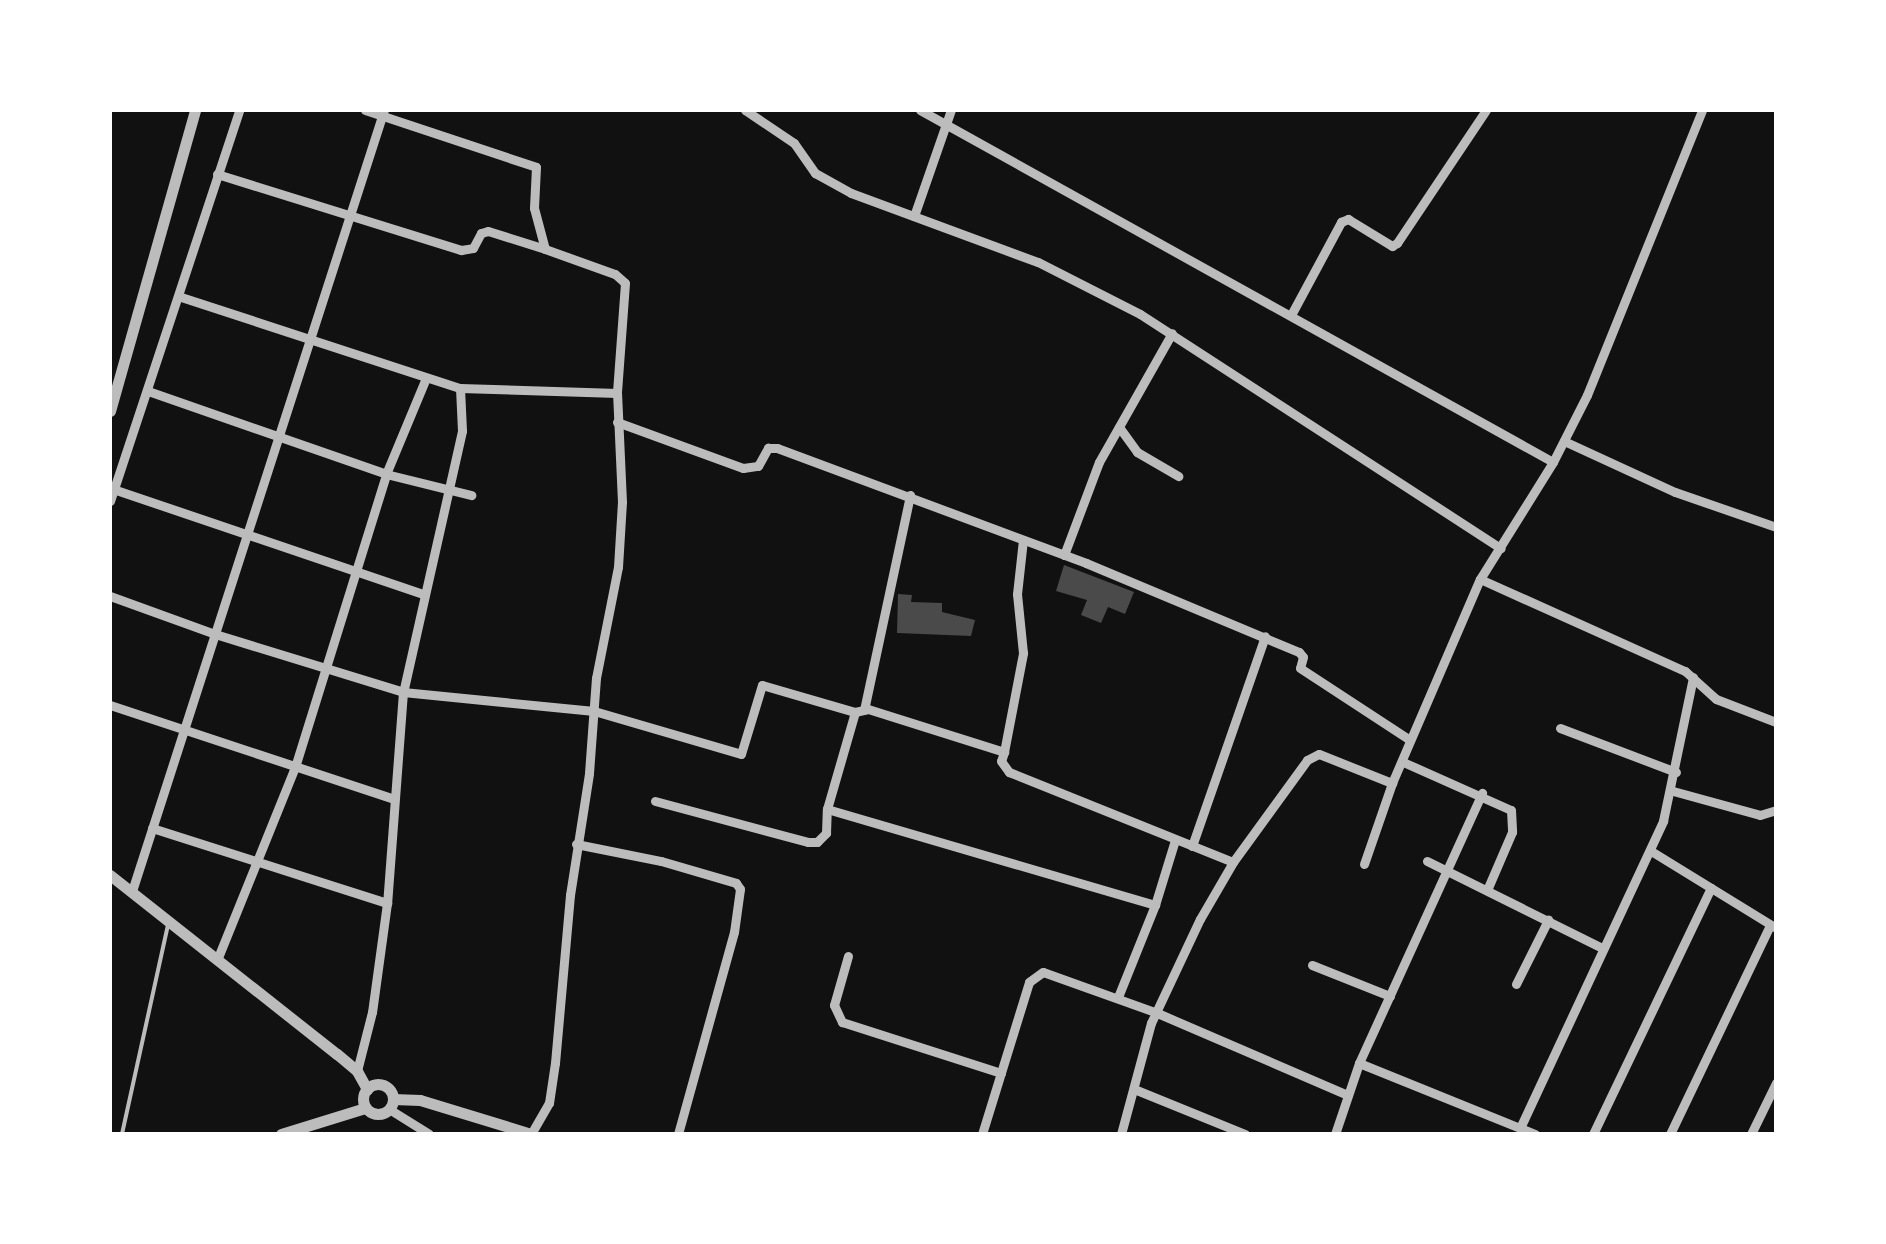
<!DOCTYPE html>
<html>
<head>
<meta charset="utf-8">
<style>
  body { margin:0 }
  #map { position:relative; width:1886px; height:1244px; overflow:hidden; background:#111; font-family:"Varela Round",sans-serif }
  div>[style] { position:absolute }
  .building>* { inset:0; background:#4a4a4a }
  .service>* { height:4px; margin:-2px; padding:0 2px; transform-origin:2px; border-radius:2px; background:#bcbcbc }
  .minor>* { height:9px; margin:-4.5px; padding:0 4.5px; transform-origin:4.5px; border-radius:4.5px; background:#bcbcbc }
  .tertiary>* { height:11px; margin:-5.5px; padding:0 5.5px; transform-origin:5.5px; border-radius:5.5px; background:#bcbcbc }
  .tertiary>.ring { margin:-5.5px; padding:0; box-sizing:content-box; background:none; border:11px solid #bcbcbc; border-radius:50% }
  span { translate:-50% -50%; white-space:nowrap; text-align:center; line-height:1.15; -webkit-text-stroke:8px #fff; paint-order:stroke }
  .frame { position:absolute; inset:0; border:112px solid #fff; pointer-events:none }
</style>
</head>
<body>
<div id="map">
  <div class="building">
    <i style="clip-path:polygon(1064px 565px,1134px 592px,1125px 614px,1108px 607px,1101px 623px,1081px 615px,1087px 600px,1056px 591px)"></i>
    <i style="clip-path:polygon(898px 594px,912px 595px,911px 602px,942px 603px,942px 612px,975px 620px,971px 636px,897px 633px)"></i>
  </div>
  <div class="service">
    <i style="left:122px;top:1134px;width:214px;rotate:-77.6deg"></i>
  </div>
  <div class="minor">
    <i style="left:365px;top:110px;width:180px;rotate:18.4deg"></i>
    <i style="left:536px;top:167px;width:41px;rotate:92.8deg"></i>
    <i style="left:534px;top:208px;width:42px;rotate:75deg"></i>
    <i style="left:545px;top:249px;width:74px;rotate:19.7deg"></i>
    <i style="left:615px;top:274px;width:13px;rotate:42deg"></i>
    <i style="left:625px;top:283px;width:110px;rotate:94.2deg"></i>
    <i style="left:617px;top:393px;width:157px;rotate:-178.2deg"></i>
    <i style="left:745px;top:110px;width:59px;rotate:34deg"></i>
    <i style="left:794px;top:143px;width:37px;rotate:55deg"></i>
    <i style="left:815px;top:173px;width:41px;rotate:29.1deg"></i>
    <i style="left:851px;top:193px;width:199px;rotate:20.3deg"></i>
    <i style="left:1038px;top:262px;width:114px;rotate:27deg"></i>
    <i style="left:1140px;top:314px;width:430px;rotate:33deg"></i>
    <i style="left:920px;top:110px;width:724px;rotate:29.08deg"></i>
    <i style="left:217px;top:174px;width:256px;rotate:17.3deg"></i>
    <i style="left:461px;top:250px;width:12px;rotate:-9deg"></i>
    <i style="left:473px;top:248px;width:17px;rotate:-62deg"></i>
    <i style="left:481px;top:233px;width:7px;rotate:-16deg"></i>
    <i style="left:488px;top:231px;width:60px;rotate:17.5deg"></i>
    <i style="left:914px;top:216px;width:112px;rotate:-70.8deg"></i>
    <i style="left:181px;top:297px;width:293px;rotate:18.1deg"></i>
    <i style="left:460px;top:388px;width:43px;rotate:87.3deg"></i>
    <i style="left:462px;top:431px;width:268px;rotate:102.7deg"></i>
    <i style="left:403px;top:692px;width:212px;rotate:94.3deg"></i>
    <i style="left:387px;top:903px;width:110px;rotate:97.8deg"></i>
    <i style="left:372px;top:1012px;width:61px;rotate:104.3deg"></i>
    <i style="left:1291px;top:315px;width:106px;rotate:-61.7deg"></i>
    <i style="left:1341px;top:222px;width:8px;rotate:-23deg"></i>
    <i style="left:1348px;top:219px;width:52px;rotate:31.5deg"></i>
    <i style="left:1392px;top:246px;width:6px;rotate:-31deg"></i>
    <i style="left:1397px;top:243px;width:160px;rotate:-56.2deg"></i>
    <i style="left:148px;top:391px;width:252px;rotate:19.2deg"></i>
    <i style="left:386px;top:474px;width:88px;rotate:13.9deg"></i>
    <i style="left:617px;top:422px;width:134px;rotate:20.1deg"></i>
    <i style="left:743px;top:468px;width:15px;rotate:-8deg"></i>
    <i style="left:758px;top:466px;width:21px;rotate:-61deg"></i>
    <i style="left:768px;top:448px;width:9px"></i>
    <i style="left:777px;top:448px;width:330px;rotate:20.4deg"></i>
    <i style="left:1086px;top:563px;width:231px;rotate:22.7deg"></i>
    <i style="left:1299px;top:652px;width:6px;rotate:51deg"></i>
    <i style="left:1303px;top:657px;width:11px;rotate:105deg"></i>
    <i style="left:1300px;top:668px;width:131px;rotate:33.2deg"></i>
    <i style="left:1119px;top:427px;width:31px;rotate:54deg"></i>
    <i style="left:1137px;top:452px;width:48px;rotate:30.3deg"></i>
    <i style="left:1564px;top:441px;width:122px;rotate:24.7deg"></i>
    <i style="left:1675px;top:492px;width:107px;rotate:19.1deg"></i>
    <i style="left:113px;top:489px;width:328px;rotate:18.7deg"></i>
    <i style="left:110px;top:501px;width:412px;rotate:-71.7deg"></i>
    <i style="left:1064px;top:555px;width:99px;rotate:-69.4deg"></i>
    <i style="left:1099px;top:462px;width:148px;rotate:-60.5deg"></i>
    <i style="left:1480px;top:579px;width:225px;rotate:24.2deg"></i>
    <i style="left:1685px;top:671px;width:42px;rotate:42.1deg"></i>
    <i style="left:1716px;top:699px;width:64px;rotate:21deg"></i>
    <i style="left:110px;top:596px;width:112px;rotate:19.9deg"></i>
    <i style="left:215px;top:634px;width:197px;rotate:17.1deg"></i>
    <i style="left:403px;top:692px;width:192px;rotate:5.7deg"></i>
    <i style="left:594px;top:711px;width:153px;rotate:16.3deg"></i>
    <i style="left:741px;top:754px;width:72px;rotate:-73.1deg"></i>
    <i style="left:762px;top:685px;width:97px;rotate:16.2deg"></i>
    <i style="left:855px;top:712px;width:101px;rotate:106.1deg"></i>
    <i style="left:827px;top:809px;width:342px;rotate:16.3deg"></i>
    <i style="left:1155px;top:905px;width:68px;rotate:-72.9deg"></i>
    <i style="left:110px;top:705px;width:299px;rotate:18.3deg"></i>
    <i style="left:864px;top:710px;width:220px;rotate:-77.9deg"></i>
    <i style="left:855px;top:712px;width:13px;rotate:-13deg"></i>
    <i style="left:868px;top:709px;width:143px;rotate:17.5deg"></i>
    <i style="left:1004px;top:752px;width:9px;rotate:108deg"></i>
    <i style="left:1001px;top:761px;width:14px;rotate:54deg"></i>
    <i style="left:1009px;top:772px;width:241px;rotate:21.9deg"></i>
    <i style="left:1560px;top:728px;width:124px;rotate:20.8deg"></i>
    <i style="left:1004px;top:752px;width:101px;rotate:-79.1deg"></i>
    <i style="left:1023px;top:653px;width:59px;rotate:-95.8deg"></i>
    <i style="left:1017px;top:594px;width:54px;rotate:-83.7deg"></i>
    <i style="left:1403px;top:762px;width:118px;rotate:24deg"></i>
    <i style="left:1511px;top:810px;width:22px;rotate:87deg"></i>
    <i style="left:1512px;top:832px;width:63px;rotate:113.3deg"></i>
    <i style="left:1673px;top:791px;width:90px;rotate:15.4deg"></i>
    <i style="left:1760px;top:815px;width:17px;rotate:-17deg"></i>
    <i style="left:655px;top:801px;width:158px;rotate:15deg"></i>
    <i style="left:808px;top:842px;width:9px"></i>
    <i style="left:817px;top:842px;width:13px;rotate:-45deg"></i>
    <i style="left:826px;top:833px;width:24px;rotate:-88deg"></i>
    <i style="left:152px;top:828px;width:247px;rotate:17.7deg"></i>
    <i style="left:576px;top:844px;width:87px;rotate:11.3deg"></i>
    <i style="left:661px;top:861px;width:78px;rotate:16.3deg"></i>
    <i style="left:736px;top:883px;width:7px;rotate:56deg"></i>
    <i style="left:740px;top:889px;width:43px;rotate:97.9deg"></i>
    <i style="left:734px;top:932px;width:210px;rotate:105.5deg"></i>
    <i style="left:1192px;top:846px;width:222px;rotate:-70.8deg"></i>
    <i style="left:1651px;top:851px;width:147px;rotate:31.6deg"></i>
    <i style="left:1427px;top:861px;width:195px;rotate:26.4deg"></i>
    <i style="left:1364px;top:864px;width:86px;rotate:-70.9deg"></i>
    <i style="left:132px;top:891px;width:821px;rotate:-72.12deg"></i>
    <i style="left:848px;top:956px;width:51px;rotate:105.9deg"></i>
    <i style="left:834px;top:1005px;width:19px;rotate:65deg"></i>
    <i style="left:842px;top:1022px;width:167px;rotate:17.8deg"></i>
    <i style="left:217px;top:960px;width:208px;rotate:-68deg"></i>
    <i style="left:295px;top:767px;width:307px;rotate:-72.7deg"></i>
    <i style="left:386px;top:474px;width:104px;rotate:-67.4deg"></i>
    <i style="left:1312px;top:965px;width:84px;rotate:21.7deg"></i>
    <i style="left:1516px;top:984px;width:72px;rotate:-63.4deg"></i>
    <i style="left:1118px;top:997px;width:99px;rotate:-68.1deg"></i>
    <i style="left:1359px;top:1063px;width:190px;rotate:22deg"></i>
    <i style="left:1134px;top:1089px;width:120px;rotate:22.1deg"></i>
    <i style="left:389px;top:1109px;width:47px;rotate:32deg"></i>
    <i style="left:1520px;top:1128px;width:339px;rotate:-65deg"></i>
    <i style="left:1663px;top:821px;width:147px;rotate:-78.2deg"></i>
    <i style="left:531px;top:1134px;width:36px;rotate:-60deg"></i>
    <i style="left:549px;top:1103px;width:40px;rotate:-81.5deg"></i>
    <i style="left:555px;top:1063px;width:169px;rotate:-84.9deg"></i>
    <i style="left:570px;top:895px;width:123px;rotate:-81.1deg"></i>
    <i style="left:589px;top:773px;width:95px;rotate:-85.8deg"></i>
    <i style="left:596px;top:678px;width:113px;rotate:-78.8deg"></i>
    <i style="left:618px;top:567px;width:65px;rotate:-86.5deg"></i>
    <i style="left:622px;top:502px;width:109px;rotate:-92.6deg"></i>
    <i style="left:982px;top:1134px;width:159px;rotate:-72.8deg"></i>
    <i style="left:1029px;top:982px;width:17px;rotate:-36deg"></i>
    <i style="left:1043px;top:972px;width:119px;rotate:19.7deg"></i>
    <i style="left:1155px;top:1012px;width:210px;rotate:23.3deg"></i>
    <i style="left:1121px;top:1134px;width:115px;rotate:-74.9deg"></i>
    <i style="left:1151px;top:1023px;width:115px;rotate:-64.8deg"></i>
    <i style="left:1200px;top:919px;width:66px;rotate:-59.9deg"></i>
    <i style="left:1233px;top:862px;width:126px;rotate:-54deg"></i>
    <i style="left:1307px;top:760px;width:13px;rotate:-27deg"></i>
    <i style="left:1319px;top:754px;width:79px;rotate:21.7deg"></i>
    <i style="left:1392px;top:783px;width:222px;rotate:-66.7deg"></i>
    <i style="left:1480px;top:579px;width:138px;rotate:-58deg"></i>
    <i style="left:1553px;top:462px;width:75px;rotate:-63.1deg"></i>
    <i style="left:1587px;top:395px;width:307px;rotate:-68deg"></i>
    <i style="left:1335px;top:1134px;width:75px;rotate:-71.3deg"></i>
    <i style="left:1359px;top:1063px;width:297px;rotate:-65.5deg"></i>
    <i style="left:1593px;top:1134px;width:273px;rotate:-64.4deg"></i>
    <i style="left:1670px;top:1134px;width:232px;rotate:-64.4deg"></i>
    <i style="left:1751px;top:1134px;width:57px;rotate:-63.9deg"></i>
  </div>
  <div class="tertiary">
    <i style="left:110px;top:411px;width:313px;rotate:-74.2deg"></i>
    <i style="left:110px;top:875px;width:289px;rotate:38.3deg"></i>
    <i style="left:337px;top:1054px;width:26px;rotate:40deg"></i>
    <i style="left:357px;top:1071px;width:21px;rotate:61deg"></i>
    <i class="ring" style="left:363px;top:1084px;width:19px;height:19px"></i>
    <i style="left:393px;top:1099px;width:27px;rotate:2deg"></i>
    <i style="left:420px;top:1100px;width:116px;rotate:17deg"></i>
    <i style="left:281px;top:1134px;width:88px;rotate:-17.2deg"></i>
  </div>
  <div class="frame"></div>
</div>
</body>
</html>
